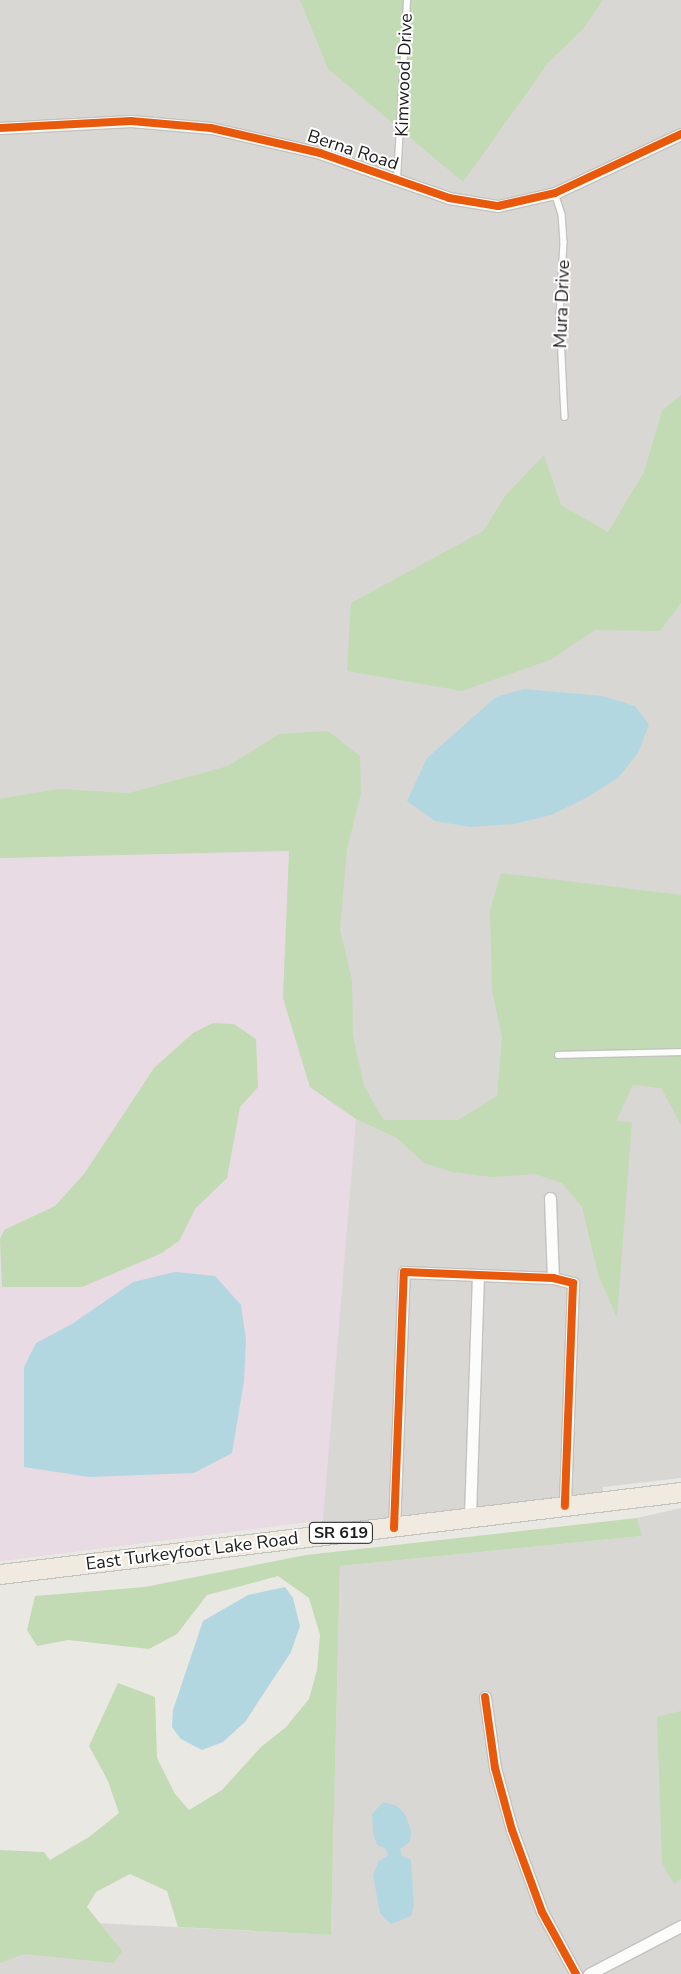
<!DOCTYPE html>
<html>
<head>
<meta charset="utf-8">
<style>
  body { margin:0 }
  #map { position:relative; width:681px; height:1974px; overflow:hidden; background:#eae8e2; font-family:"Nunito Sans",sans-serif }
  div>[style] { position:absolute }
  .residential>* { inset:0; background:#d9d7d4 }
  .industrial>* { inset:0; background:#e9dbe3 }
  .forest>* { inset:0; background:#c2dbb4 }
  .water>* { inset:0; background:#b2d7e1 }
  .roads { filter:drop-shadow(1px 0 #c2c2bf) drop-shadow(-1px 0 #c2c2bf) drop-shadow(0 1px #c2c2bf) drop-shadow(0 -1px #c2c2bf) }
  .lane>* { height:5.5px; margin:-2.75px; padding:0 2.75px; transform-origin:2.75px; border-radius:2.75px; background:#fcfcfb }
  .street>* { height:11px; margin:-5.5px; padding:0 5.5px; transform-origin:5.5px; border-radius:5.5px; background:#fcfcfb }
  .primary>* { height:19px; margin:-9.5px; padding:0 9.5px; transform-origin:9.5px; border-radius:9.5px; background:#f0eae1 }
  .cycleway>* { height:8px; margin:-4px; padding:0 4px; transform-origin:4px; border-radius:4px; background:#e8590c }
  span { translate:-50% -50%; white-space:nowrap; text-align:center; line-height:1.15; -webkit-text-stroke:4px #fff; paint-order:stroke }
  .shield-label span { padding:1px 4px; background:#fff; border:1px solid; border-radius:4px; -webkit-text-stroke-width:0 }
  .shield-label { font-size:16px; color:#1b1b1b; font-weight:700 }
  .street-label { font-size:18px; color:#1b1b1b }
</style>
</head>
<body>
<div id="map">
  <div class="residential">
    <i style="clip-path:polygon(0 0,681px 0,681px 1478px,603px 1487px,602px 1502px,321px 1535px,322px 1520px,0 1561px)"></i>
    <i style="clip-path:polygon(681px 1508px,681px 1974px,0 1974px,0 1918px,331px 1935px,340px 1566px,641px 1536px,637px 1518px)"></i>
  </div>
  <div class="industrial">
    <i style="clip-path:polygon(290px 850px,283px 998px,310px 1087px,356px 1119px,323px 1520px,0 1561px,0 858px)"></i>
  </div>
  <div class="forest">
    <i style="clip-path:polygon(300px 0,603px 0,583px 29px,548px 63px,463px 182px,328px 69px)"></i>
    <i style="clip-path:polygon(681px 395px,681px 603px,660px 631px,595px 630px,550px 660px,462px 691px,347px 671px,351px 603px,483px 531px,505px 496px,544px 455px,561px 505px,608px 532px,644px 472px,662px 411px)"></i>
    <i style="clip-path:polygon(328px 731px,360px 756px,361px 793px,347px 849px,340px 929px,352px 980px,353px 1036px,364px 1086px,384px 1120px,458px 1120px,497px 1096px,502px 1037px,492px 991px,490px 910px,501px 873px,681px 895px,681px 1125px,661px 1088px,633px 1085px,616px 1121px,632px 1122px,617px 1318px,598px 1274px,582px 1207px,562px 1183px,535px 1174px,492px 1177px,452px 1172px,424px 1163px,397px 1138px,356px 1119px,310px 1087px,283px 998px,289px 851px,0 858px,0 799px,58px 789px,129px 793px,228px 766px,279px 734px)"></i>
    <i style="clip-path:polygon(213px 1023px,234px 1024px,256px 1039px,258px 1087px,240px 1107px,227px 1178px,195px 1209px,179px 1241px,162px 1253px,82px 1287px,2px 1287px,0 1239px,4px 1230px,55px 1206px,84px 1174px,154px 1068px,193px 1033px)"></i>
    <i style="clip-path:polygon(637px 1518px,642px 1536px,340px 1566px,331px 1935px,178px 1927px,167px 1891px,130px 1874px,96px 1892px,87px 1907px,122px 1951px,114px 1963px,24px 1954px,0 1963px,0 1850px,44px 1852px,50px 1860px,89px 1837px,119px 1813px,108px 1781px,89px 1746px,118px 1683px,155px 1697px,157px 1758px,175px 1794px,189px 1810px,222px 1790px,261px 1747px,286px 1727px,309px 1699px,317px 1670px,320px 1635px,309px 1598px,278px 1576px,207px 1595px,177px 1634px,149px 1649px,68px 1640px,37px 1646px,27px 1630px,35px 1596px,145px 1587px,306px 1555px)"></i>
    <i style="clip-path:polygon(681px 1711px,681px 1879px,674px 1884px,662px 1863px,657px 1717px)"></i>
  </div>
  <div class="water">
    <i style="clip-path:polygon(524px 689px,603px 696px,635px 706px,649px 725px,638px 753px,618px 778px,584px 799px,551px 815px,514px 824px,470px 827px,435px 821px,407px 801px,427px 758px,496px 697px)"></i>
    <i style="clip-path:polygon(175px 1272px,215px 1276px,241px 1305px,246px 1340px,244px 1381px,232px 1453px,194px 1473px,89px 1477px,24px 1467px,24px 1367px,36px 1343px,72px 1324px,133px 1282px)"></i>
    <i style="clip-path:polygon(285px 1587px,293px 1598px,300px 1626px,291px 1652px,245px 1722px,223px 1742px,202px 1750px,181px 1739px,172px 1727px,173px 1710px,203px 1621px,248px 1595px)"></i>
    <i style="clip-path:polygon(383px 1802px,397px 1806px,405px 1814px,411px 1831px,410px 1842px,400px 1849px,402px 1856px,411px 1860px,414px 1906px,411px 1916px,391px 1924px,380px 1913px,373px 1876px,378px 1862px,388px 1855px,385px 1848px,377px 1845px,373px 1833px,372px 1814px)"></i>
  </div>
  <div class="roads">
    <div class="lane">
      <i style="left:397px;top:180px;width:180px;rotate:-86.8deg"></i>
      <i style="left:555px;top:193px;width:22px;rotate:72deg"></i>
      <i style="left:562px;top:214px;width:28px;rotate:86deg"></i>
      <i style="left:564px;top:242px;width:73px;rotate:93.1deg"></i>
      <i style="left:560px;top:315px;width:102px;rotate:87.2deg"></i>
      <i style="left:558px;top:1055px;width:123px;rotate:-1.4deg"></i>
    </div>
    <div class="street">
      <i style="left:0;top:128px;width:131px;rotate:-3.1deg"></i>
      <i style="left:131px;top:121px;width:80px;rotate:5deg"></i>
      <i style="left:211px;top:128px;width:112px;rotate:12.9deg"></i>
      <i style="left:320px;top:153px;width:137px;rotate:19.2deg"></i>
      <i style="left:449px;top:198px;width:50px;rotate:9.3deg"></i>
      <i style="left:498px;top:206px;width:58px;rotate:-12.8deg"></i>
      <i style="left:555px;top:193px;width:139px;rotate:-25.1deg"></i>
      <i style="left:550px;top:1198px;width:80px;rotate:87.9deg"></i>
      <i style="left:470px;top:1516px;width:240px;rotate:-88.1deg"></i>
      <i style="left:394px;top:1528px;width:256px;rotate:-87.8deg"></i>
      <i style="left:404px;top:1272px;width:149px;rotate:2.3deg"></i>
      <i style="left:553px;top:1278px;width:21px;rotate:14deg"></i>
      <i style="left:573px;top:1283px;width:223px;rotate:92.1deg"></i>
      <i style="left:485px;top:1697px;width:72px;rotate:82deg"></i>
      <i style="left:495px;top:1768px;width:64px;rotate:74.7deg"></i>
      <i style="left:512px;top:1830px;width:87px;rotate:69.9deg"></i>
      <i style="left:542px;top:1912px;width:71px;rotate:61.3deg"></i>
      <i style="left:589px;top:1974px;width:104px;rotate:-27.6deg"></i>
    </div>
    <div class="primary">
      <i style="left:0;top:1574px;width:686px;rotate:-6.87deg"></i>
    </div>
  </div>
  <div class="cycleway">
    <i style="left:0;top:128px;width:131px;rotate:-3.1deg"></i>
    <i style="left:131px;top:121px;width:80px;rotate:5deg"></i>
    <i style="left:211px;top:128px;width:112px;rotate:12.9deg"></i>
    <i style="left:320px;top:153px;width:137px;rotate:19.2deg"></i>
    <i style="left:449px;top:198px;width:50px;rotate:9.3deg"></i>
    <i style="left:498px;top:206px;width:58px;rotate:-12.8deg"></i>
    <i style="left:555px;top:193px;width:139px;rotate:-25.1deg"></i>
    <i style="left:394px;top:1528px;width:256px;rotate:-87.8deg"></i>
    <i style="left:404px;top:1272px;width:149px;rotate:2.3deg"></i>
    <i style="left:553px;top:1278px;width:21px;rotate:14deg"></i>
    <i style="left:573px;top:1283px;width:223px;rotate:92.1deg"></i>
    <i style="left:485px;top:1697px;width:72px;rotate:82deg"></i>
    <i style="left:495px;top:1768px;width:64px;rotate:74.7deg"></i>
    <i style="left:512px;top:1830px;width:87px;rotate:69.9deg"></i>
    <i style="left:542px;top:1912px;width:71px;rotate:61.3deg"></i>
  </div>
  <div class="shield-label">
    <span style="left:341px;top:1533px">SR 619</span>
  </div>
  <div class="street-label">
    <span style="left:404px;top:75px;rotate:-88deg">Kimwood Drive</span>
    <span style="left:353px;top:150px;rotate:18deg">Berna Road</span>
    <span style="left:562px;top:304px;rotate:-88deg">Mura Drive</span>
    <span style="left:192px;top:1551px;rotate:-7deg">East Turkeyfoot Lake Road</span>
  </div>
</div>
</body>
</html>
